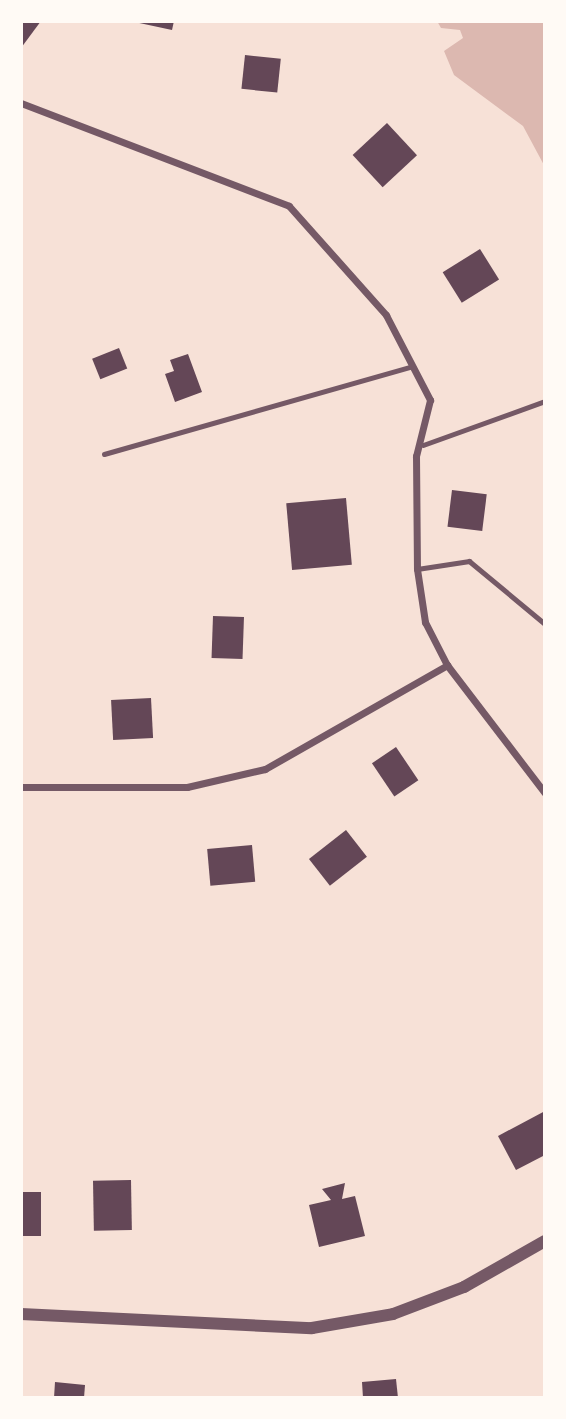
<!DOCTYPE html>
<html>
<head>
<meta charset="utf-8">
<style>
  body { margin:0 }
  #map { position:relative; width:566px; height:1419px; overflow:hidden; background:#f7e1d7; font-family:"Nunito Sans",sans-serif }
  div>[style] { position:absolute }
  .water>* { inset:0; background:#dcb8b0 }
  .building>* { inset:0; background:#644757; transform-origin:0 0 }
  .service>* { height:5px; margin:-2.5px; padding:0 2.5px; transform-origin:2.5px; border-radius:2.5px; background:#755966 }
  .minor>* { height:7px; margin:-3.5px; padding:0 3.5px; transform-origin:3.5px; border-radius:3.5px; background:#755966 }
  .tertiary>* { height:12px; margin:-6px; padding:0 6px; transform-origin:6px; border-radius:6px; background:#755966 }
  span { translate:-50% -50%; white-space:nowrap; text-align:center; line-height:1.15; -webkit-text-stroke:6px #fffaf5; paint-order:stroke }
  .frame { position:absolute; inset:0; border:23px solid #fffaf5; pointer-events:none }
</style>
</head>
<body>
<div id="map">
  <div class="water">
    <i style="clip-path:polygon(437px 21px,545px 21px,545px 167px,523px 126px,454px 75px,444px 51px,463px 38px,460px 30px,441px 28px)"></i>
  </div>
  <div class="building">
    <i style="clip-path:polygon(21px 21px,41px 21px,21px 48px)"></i>
    <i style="clip-path:polygon(130px 21px,174px 21px,172px 30px)"></i>
    <i style="left:245px;top:55px;width:36px;height:34px;rotate:6deg"></i>
    <i style="left:387px;top:123px;width:44px;height:47px;rotate:47deg"></i>
    <i style="left:480px;top:249px;width:36px;height:44px;rotate:58deg"></i>
    <i style="left:119px;top:348px;width:22px;height:29px;rotate:68deg"></i>
    <i style="clip-path:polygon(188px 354px,202px 392px,175px 402px,165px 374px,174px 371px,170px 360px)"></i>
    <i style="left:452px;top:490px;width:35px;height:37px;rotate:7deg"></i>
    <i style="left:346px;top:498px;width:67px;height:60px;rotate:85deg"></i>
    <i style="left:213px;top:616px;width:31px;height:42px;rotate:2deg"></i>
    <i style="left:151px;top:698px;width:40px;height:40px;rotate:87deg"></i>
    <i style="left:396px;top:747px;width:40px;height:29px;rotate:56deg"></i>
    <i style="left:346px;top:830px;width:34px;height:47px;rotate:52deg"></i>
    <i style="left:252px;top:845px;width:37px;height:45px;rotate:85deg"></i>
    <i style="clip-path:polygon(545px 1111px,545px 1155px,516px 1170px,498px 1136px)"></i>
    <i style="left:131px;top:1180px;width:50px;height:38px;rotate:89deg"></i>
    <i style="clip-path:polygon(345px 1183px,342px 1199px,355px 1196px,365px 1236px,319px 1247px,309px 1205px,331px 1200px,322px 1189px)"></i>
    <i style="left:21px;top:1192px;width:20px;height:44px"></i>
    <i style="clip-path:polygon(396px 1379px,398px 1398px,363px 1398px,362px 1382px)"></i>
    <i style="clip-path:polygon(55px 1382px,85px 1385px,84px 1398px,54px 1398px)"></i>
  </div>
  <div class="service">
    <i style="left:423px;top:445px;width:130px;rotate:-19.8deg"></i>
    <i style="left:104px;top:454px;width:321px;rotate:-15.9deg"></i>
    <i style="left:417px;top:569px;width:53px;rotate:-8.7deg"></i>
    <i style="left:469px;top:561px;width:99px;rotate:39.7deg"></i>
  </div>
  <div class="minor">
    <i style="left:21px;top:103px;width:287px;rotate:21deg"></i>
    <i style="left:289px;top:206px;width:146px;rotate:48.3deg"></i>
    <i style="left:386px;top:315px;width:96px;rotate:62.6deg"></i>
    <i style="left:430px;top:400px;width:58px;rotate:104deg"></i>
    <i style="left:416px;top:456px;width:113px;rotate:89.5deg"></i>
    <i style="left:417px;top:569px;width:54px;rotate:81.4deg"></i>
    <i style="left:425px;top:622px;width:48px;rotate:62.9deg"></i>
    <i style="left:447px;top:665px;width:161px;rotate:52.6deg"></i>
    <i style="left:21px;top:787px;width:166px"></i>
    <i style="left:187px;top:787px;width:80px;rotate:-13deg"></i>
    <i style="left:265px;top:769px;width:210px;rotate:-29.7deg"></i>
  </div>
  <div class="tertiary">
    <i style="left:21px;top:1314px;width:291px;rotate:2.8deg"></i>
    <i style="left:312px;top:1328px;width:82px;rotate:-9.8deg"></i>
    <i style="left:393px;top:1314px;width:76px;rotate:-20.8deg"></i>
    <i style="left:464px;top:1287px;width:93px;rotate:-29.6deg"></i>
  </div>
  <div class="frame"></div>
</div>
</body>
</html>
